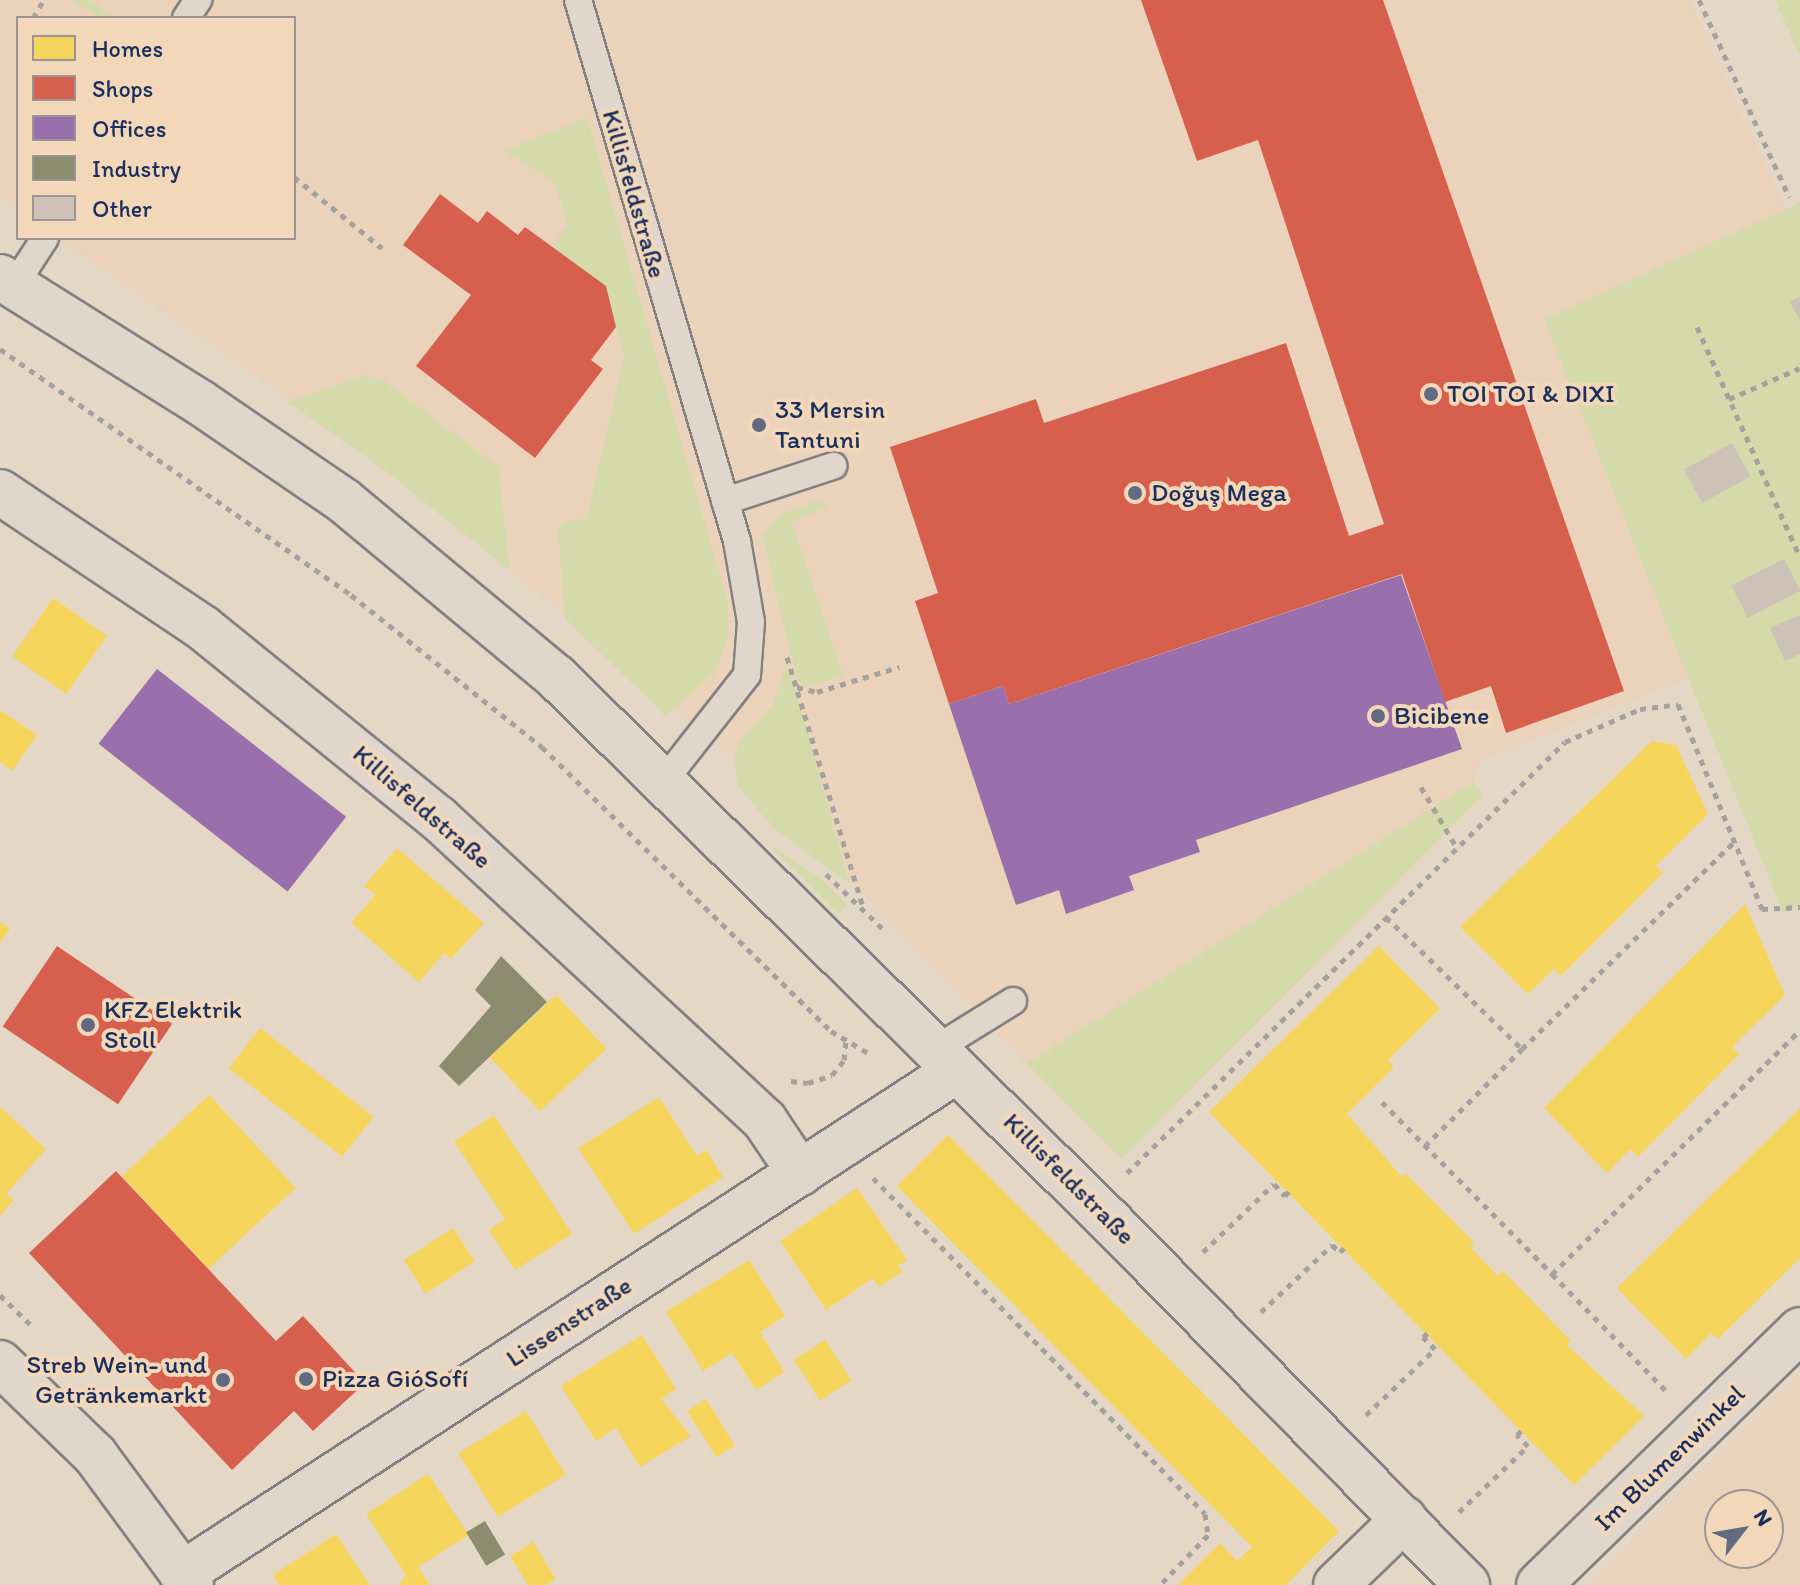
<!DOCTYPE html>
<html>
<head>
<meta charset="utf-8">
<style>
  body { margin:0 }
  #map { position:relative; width:1800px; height:1585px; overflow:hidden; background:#e5d7c6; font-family:Itim,sans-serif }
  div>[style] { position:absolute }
  .built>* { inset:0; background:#ead2bb }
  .green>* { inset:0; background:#d4daa9 }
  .homes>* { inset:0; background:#f6d55c; transform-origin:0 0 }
  .shops>* { inset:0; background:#d6604d; transform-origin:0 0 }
  .offices>* { inset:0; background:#9970ab; transform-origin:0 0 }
  .industry>* { inset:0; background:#8c8c6e; transform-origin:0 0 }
  .building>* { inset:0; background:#cec1b8; transform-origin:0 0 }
  .path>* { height:5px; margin-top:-2.5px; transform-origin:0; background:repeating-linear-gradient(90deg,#a4a19e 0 6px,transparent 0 12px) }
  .roads { filter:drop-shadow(2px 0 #828081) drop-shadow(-2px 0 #828081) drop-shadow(0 2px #828081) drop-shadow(0 -2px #828081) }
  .service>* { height:26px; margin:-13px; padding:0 13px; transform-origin:13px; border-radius:13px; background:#e0d6cb }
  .minor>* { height:44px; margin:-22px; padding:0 22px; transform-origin:22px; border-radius:22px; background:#e0d6cb }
  .secondary>* { height:44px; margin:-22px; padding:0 22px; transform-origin:22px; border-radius:22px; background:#e0d6cb }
  .dots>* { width:22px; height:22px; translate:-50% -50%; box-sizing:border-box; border:4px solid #f2d8b9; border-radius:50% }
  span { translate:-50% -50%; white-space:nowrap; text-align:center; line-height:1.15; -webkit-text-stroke:8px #f2d8b9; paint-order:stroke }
  .street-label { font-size:26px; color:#1b2f5e }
  .poi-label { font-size:26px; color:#1b2f5e }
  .left { translate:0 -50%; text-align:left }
  .right { translate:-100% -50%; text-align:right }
  .legend { position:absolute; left:16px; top:16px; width:280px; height:224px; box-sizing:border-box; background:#f2d8b9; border:2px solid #9c9495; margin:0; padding:10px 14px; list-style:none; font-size:24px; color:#1b2f5e }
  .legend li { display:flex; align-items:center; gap:16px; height:40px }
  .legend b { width:40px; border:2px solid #9c9495 }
  .north { position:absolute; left:1704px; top:1489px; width:80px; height:80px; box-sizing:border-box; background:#f2d8b9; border:2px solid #9c9495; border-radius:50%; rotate:59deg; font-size:22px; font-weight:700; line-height:32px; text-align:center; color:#1b2f5e }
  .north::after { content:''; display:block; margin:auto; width:28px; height:36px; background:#626a82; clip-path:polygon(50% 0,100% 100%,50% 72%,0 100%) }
</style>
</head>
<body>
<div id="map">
  <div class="built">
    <i style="clip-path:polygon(0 0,1690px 0,1786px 210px,1544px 319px,1690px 677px,1480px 761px,1473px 782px,1026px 1064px,734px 759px,403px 478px,58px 238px,294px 238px,294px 18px,18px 18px,18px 210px,0 198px)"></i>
    <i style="clip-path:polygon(evenodd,1800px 1374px,1800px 1585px,1588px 1585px,1800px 1374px,1720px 1505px,1768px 1505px,1768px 1553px,1720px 1553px,1720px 1505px)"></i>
  </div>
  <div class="green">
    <i style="clip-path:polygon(72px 0,88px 0,116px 18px,99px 18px)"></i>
    <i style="clip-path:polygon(1775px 0,1800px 0,1800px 55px)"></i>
    <i style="clip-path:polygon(587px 118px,728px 603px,727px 641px,713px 674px,666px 716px,565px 619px,558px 531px,563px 522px,587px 518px,624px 357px,616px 327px,553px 247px,568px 225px,554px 181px,504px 150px)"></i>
    <i style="clip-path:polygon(1800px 203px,1800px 905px,1783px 913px,1544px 319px)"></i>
    <i style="clip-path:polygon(366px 375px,386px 382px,499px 467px,509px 570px,380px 467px,288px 402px)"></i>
    <i style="clip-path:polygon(817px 501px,830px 507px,791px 521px,843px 676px,806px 687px,798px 681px,762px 535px,783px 513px)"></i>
    <i style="clip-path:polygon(787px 664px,800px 705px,849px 883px,775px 830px,738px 786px,734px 759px,739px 742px,772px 706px)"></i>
    <i style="clip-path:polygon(1473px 782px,1483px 795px,1122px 1159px,1026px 1064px)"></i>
    <i style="clip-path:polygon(770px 845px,819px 877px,847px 905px,838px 914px)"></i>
  </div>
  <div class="homes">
    <i style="left:53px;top:598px;width:66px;height:71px;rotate:35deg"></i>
    <i style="clip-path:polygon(0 710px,37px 735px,12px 771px,0 762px)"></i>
    <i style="clip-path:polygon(1652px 741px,1676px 745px,1708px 814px,1656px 866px,1663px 873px,1561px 976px,1554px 969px,1528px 994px,1460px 927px)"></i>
    <i style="clip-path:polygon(397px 848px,484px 923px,451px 959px,444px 953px,419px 982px,351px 923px,375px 895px,364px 886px)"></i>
    <i style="clip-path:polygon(1745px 904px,1785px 995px,1732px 1047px,1739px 1054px,1638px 1157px,1630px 1149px,1607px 1173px,1544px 1108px)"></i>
    <i style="clip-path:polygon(0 922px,10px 929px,0 943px)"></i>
    <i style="clip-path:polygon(1379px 946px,1440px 1009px,1388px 1060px,1394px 1067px,1347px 1114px,1402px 1177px,1406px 1174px,1475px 1243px,1470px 1247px,1498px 1276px,1503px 1271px,1571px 1341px,1567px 1345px,1644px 1416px,1574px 1485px,1209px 1112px)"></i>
    <i style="left:556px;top:995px;width:74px;height:91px;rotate:47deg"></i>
    <i style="left:260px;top:1028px;width:144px;height:51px;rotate:38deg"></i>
    <i style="left:209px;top:1095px;width:127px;height:119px;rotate:47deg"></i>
    <i style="clip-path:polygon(659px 1097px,697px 1156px,706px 1150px,723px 1177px,634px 1234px,578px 1148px)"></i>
    <i style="clip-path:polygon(0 1107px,46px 1149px,6px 1194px,14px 1200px,0 1216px)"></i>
    <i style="clip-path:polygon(1800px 1108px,1800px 1258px,1718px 1339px,1711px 1333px,1686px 1359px,1617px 1288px)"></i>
    <i style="clip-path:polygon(494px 1115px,572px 1234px,515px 1270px,489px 1230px,505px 1219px,454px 1141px)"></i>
    <i style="clip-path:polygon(948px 1135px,1339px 1531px,1286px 1585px,1178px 1585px,1220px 1543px,1237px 1561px,1252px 1547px,897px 1186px)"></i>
    <i style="clip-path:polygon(857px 1188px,907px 1260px,898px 1266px,902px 1272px,879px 1287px,873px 1278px,826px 1310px,780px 1241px)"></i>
    <i style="left:453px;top:1228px;width:40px;height:59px;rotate:57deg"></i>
    <i style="clip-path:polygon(749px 1260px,785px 1316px,760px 1332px,784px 1372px,756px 1390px,732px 1353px,703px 1371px,666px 1312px)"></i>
    <i style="clip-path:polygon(642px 1335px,676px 1389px,661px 1399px,691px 1436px,640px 1467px,616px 1428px,596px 1441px,561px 1386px)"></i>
    <i style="left:825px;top:1340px;width:48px;height:37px;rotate:57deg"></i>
    <i style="left:706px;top:1399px;width:55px;height:22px;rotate:58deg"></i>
    <i style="left:526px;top:1411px;width:75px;height:80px;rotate:58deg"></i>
    <i style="clip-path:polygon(428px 1474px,469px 1535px,418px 1567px,430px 1585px,399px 1585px,406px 1575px,366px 1514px)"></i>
    <i style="clip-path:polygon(336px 1534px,370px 1585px,279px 1585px,273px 1575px)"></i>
    <i style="clip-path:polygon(533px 1542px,556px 1579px,546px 1585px,528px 1585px,510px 1556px)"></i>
  </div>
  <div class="shops">
    <i style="clip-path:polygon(1141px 0,1383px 0,1624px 691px,1506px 733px,1491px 686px,1445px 702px,1402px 574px,1009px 704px,1003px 686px,949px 704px,915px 601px,938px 593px,890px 447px,1036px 399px,1044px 423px,1286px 343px,1349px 536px,1384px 524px,1258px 140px,1197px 161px)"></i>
    <i style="clip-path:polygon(440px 194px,478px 223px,487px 211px,518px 235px,525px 227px,606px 286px,616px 327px,591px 360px,603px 369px,535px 458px,416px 366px,471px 295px,403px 245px)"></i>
    <i style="left:57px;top:946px;width:139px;height:97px;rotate:34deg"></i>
    <i style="clip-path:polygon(116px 1171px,276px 1341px,303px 1316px,365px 1383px,313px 1431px,294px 1411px,232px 1470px,29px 1253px)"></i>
  </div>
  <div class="offices">
    <i style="clip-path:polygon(1401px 575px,1462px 749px,1196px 840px,1200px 852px,1129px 876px,1134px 890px,1066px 914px,1059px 890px,1016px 905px,949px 704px,1003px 686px,1009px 704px)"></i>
    <i style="left:157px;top:669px;width:240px;height:95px;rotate:38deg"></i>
  </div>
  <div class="industry">
    <i style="clip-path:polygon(501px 956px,547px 1002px,459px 1086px,439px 1066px,491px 1006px,475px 990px)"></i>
    <i style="left:485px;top:1521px;width:39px;height:22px;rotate:59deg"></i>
  </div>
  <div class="building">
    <i style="clip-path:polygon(1800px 296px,1800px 320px,1790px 302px)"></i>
    <i style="left:1732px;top:443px;width:38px;height:55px;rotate:61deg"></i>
    <i style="left:1784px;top:559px;width:36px;height:59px;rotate:63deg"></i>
    <i style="clip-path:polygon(1800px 615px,1800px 654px,1785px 661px,1770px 628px)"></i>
  </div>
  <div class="path">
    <i style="left:1699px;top:0;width:217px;rotate:65.4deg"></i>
    <i style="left:33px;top:18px;width:21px;rotate:-59deg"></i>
    <i style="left:294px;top:177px;width:113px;rotate:38.9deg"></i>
    <i style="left:1697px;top:327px;width:252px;rotate:65.9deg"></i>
    <i style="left:0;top:349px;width:429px;rotate:35deg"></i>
    <i style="left:351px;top:595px;width:244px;rotate:38.5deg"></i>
    <i style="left:542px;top:747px;width:405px;rotate:44.5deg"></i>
    <i style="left:831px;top:1031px;width:43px;rotate:30.7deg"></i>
    <i style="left:1729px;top:399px;width:77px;rotate:-23.6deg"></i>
    <i style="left:787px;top:657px;width:261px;rotate:73.1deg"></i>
    <i style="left:797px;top:687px;width:21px;rotate:14deg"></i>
    <i style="left:817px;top:692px;width:86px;rotate:-17deg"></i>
    <i style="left:1421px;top:787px;width:71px;rotate:59.5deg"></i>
    <i style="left:826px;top:874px;width:82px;rotate:44deg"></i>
    <i style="left:1386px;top:917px;width:190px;rotate:44.1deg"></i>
    <i style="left:1522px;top:1049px;width:296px;rotate:-44.3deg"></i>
    <i style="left:791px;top:1081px;width:17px;rotate:7deg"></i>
    <i style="left:808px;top:1083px;width:25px;rotate:-18deg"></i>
    <i style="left:832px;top:1075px;width:19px;rotate:-51deg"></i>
    <i style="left:844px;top:1060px;width:20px;rotate:-84deg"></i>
    <i style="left:1382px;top:1102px;width:242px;rotate:45.3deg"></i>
    <i style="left:1552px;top:1274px;width:348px;rotate:-44.5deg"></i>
    <i style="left:1425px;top:1146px;width:137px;rotate:-45deg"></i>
    <i style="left:1127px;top:1173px;width:614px;rotate:-44.54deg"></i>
    <i style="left:1565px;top:742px;width:82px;rotate:-23.7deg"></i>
    <i style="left:1640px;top:709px;width:38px;rotate:-7deg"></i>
    <i style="left:1678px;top:704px;width:222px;rotate:67.7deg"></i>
    <i style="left:1762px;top:909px;width:38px;rotate:-3deg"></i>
    <i style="left:873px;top:1178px;width:472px;rotate:45.3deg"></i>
    <i style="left:1205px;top:1514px;width:21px;rotate:82deg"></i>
    <i style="left:1208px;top:1535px;width:69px;rotate:133.8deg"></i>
    <i style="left:1203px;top:1252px;width:98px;rotate:-43.8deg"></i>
    <i style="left:1274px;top:1184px;width:16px;rotate:47deg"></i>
    <i style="left:1285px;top:1196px;width:6px;rotate:-51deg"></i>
    <i style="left:1552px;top:1274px;width:168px;rotate:45.7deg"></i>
    <i style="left:0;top:1295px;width:43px;rotate:44.1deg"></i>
    <i style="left:1261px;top:1312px;width:98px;rotate:-43.3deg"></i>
    <i style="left:1332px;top:1245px;width:11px;rotate:41deg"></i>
    <i style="left:1340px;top:1252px;width:6px;rotate:-45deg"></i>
    <i style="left:1366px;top:1415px;width:95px;rotate:-43.7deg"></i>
    <i style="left:1435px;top:1349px;width:17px;rotate:-135deg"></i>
    <i style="left:1423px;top:1337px;width:6px;rotate:-39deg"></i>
    <i style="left:1459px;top:1512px;width:95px;rotate:-43.7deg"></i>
    <i style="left:1528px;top:1446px;width:16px;rotate:-135deg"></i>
    <i style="left:1517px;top:1435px;width:7px;rotate:-45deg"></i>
  </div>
  <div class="roads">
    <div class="service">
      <i style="left:578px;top:0;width:564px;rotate:73.62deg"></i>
      <i style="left:737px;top:541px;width:82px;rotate:80.2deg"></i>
      <i style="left:751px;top:622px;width:53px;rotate:94.3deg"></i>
      <i style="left:747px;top:675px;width:136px;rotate:128.1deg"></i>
      <i style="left:186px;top:18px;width:22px;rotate:-56deg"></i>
      <i style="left:14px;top:286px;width:57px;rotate:-57.1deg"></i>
      <i style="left:725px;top:501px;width:114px;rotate:-18deg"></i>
      <i style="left:934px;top:1050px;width:93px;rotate:-31.8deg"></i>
    </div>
    <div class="minor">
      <i style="left:0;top:492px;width:244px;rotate:33.8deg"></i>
      <i style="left:203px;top:628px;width:302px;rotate:39deg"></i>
      <i style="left:438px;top:818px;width:446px;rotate:42.8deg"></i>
      <i style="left:765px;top:1121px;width:63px;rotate:56.1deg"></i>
      <i style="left:0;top:1363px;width:132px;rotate:44.1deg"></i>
      <i style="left:95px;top:1455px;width:162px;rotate:53.6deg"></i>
      <i style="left:182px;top:1574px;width:923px;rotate:-33.02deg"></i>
      <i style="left:1336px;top:1585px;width:95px;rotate:-44.1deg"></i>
      <i style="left:1539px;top:1585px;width:365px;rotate:-44.3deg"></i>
    </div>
    <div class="secondary">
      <i style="left:0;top:277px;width:237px;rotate:32.1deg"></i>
      <i style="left:201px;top:403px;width:173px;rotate:34.4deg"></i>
      <i style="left:344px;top:501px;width:276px;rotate:39.7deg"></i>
      <i style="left:556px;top:677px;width:774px;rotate:44.48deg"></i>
      <i style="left:1108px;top:1219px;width:513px;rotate:45.55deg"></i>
    </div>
  </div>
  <div class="dots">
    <i style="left:1431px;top:394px;background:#626a82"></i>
    <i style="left:759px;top:425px;background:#626a82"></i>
    <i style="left:1135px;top:493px;background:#626a82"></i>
    <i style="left:1378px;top:716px;background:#626a82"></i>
    <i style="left:88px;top:1025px;background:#626a82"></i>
    <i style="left:306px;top:1379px;background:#626a82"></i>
    <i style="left:223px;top:1380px;background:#626a82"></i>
  </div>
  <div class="street-label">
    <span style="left:634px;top:194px;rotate:74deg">Killisfeldstraße</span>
    <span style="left:422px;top:807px;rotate:41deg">Killisfeldstraße</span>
    <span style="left:1069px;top:1179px;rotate:45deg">Killisfeldstraße</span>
    <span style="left:569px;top:1322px;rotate:-33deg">Lissenstraße</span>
    <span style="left:1670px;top:1458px;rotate:-44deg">Im Blumenwinkel</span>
  </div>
  <div class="poi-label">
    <span class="left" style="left:1447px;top:394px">TOI TOI &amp; DIXI</span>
    <span class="left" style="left:775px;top:425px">33 Mersin<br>Tantuni</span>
    <span class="left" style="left:1151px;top:493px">Doğuş Mega</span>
    <span class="left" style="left:1394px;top:716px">Bicibene</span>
    <span class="left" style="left:104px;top:1025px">KFZ Elektrik<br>Stoll</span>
    <span class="right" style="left:207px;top:1380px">Streb Wein- und<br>Getränkemarkt</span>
    <span class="left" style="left:322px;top:1379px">Pizza GióSofí</span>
  </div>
  <ul class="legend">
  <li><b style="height:22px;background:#f6d55c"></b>Homes</li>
  <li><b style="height:22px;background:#d6604d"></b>Shops</li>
  <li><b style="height:22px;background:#9970ab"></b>Offices</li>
  <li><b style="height:22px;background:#8c8c6e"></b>Industry</li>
  <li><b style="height:22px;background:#cec1b8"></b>Other</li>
  </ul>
  <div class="north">N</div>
</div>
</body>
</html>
